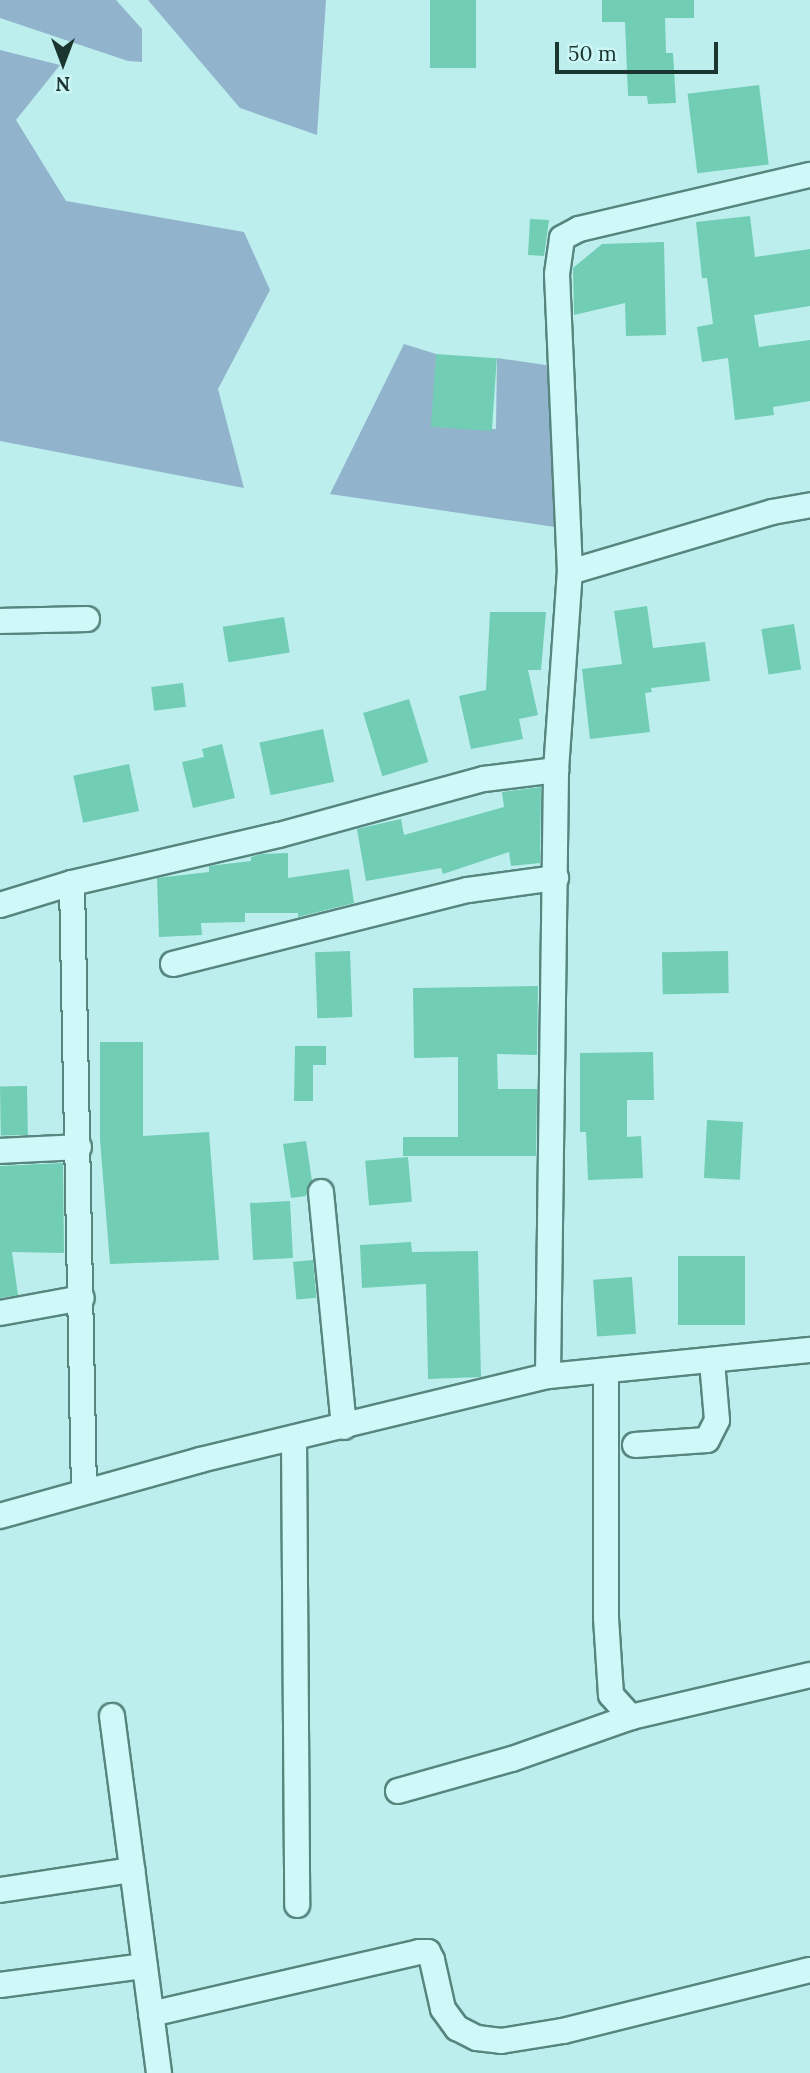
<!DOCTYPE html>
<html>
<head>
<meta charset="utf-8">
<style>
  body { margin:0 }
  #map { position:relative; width:810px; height:2073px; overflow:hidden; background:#bceeee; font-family:Lora,serif }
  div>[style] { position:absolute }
  .green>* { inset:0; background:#91b3cc }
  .building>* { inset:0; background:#71cdb3; transform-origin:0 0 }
  .roads { filter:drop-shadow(2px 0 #56867e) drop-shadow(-2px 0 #56867e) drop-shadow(0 2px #56867e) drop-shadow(0 -2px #56867e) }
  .minor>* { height:24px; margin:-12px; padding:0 12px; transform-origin:12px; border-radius:12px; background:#cff9f9 }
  span { translate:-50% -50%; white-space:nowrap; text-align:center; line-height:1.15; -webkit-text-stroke:5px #ccf5f6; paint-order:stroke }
  .north { position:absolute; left:28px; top:28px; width:70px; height:70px; -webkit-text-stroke:5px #ccf5f6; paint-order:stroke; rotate:180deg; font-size:19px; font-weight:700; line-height:28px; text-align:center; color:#1b352f }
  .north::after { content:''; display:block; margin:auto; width:24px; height:32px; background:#1b352f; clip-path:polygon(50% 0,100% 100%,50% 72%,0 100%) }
  .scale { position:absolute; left:555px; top:42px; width:163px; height:32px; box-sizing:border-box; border:4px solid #1b352f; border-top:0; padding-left:9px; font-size:21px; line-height:24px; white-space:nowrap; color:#1b352f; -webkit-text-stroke:5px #ccf5f6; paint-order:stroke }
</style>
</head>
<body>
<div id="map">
  <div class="green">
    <i style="clip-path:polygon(0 0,116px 0,142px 29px,142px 62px,128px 61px,0 18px)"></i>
    <i style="clip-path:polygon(148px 0,326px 0,317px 135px,240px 108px)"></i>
    <i style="clip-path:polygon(0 50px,60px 65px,16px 120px,66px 201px,244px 232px,270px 290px,218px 389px,244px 488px,0 441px)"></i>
    <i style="clip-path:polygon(404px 344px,436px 354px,435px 427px,496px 429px,497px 358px,552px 366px,555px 527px,330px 494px)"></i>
  </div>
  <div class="building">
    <i style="left:430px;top:0;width:46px;height:68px"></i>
    <i style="clip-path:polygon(602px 0,694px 0,694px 18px,665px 18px,666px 53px,673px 53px,676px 103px,648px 104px,647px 96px,628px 96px,625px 22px,602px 22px)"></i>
    <i style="left:759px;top:85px;width:80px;height:72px;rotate:83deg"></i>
    <i style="clip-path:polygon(750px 216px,755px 257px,810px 249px,810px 306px,754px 315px,759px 347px,810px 340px,810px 401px,773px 407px,774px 415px,735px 420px,728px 358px,702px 362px,697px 327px,713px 324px,707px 278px,702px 278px,696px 222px)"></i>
    <i style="clip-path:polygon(530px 219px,549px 220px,544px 256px,528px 255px)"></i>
    <i style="clip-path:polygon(664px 242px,666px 335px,626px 336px,625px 303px,574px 315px,573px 268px,602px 244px)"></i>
    <i style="left:436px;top:354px;width:61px;height:73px;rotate:4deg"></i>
    <i style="clip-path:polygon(647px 606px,653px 648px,705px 642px,710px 681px,651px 688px,652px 692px,645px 693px,650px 732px,590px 739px,582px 669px,622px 664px,614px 611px)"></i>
    <i style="clip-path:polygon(490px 612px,546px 612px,541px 670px,528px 670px,538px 715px,519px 719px,523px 739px,471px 749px,459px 696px,486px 690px)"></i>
    <i style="left:284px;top:617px;width:36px;height:62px;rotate:81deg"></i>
    <i style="left:794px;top:624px;width:46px;height:33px;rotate:81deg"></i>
    <i style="left:183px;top:683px;width:24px;height:32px;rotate:83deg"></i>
    <i style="left:409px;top:699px;width:66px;height:48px;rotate:73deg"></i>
    <i style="left:323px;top:729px;width:54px;height:65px;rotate:78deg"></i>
    <i style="clip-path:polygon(222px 744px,235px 798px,193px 808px,182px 762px,204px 757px,202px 749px)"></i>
    <i style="left:129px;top:764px;width:48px;height:57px;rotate:78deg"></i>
    <i style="clip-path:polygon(541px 787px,540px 863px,511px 866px,509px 852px,443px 874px,441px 868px,366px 881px,357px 829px,401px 819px,404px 835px,504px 807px,502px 792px)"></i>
    <i style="clip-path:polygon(288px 853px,288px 878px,349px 869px,354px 903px,298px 917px,298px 913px,245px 913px,245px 922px,201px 923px,202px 935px,159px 937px,157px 878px,209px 872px,209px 866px,251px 861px,251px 857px,262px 854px)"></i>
    <i style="left:350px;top:951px;width:66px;height:35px;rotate:88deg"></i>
    <i style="left:728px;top:951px;width:42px;height:66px;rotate:89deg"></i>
    <i style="clip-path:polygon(538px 986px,537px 1055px,497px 1054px,498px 1089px,537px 1089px,536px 1156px,403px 1156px,403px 1137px,458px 1137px,458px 1057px,414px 1058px,413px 988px)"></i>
    <i style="clip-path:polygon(100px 1042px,143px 1042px,143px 1136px,209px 1132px,219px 1260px,110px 1264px,100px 1140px)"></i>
    <i style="clip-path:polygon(295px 1046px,326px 1046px,326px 1065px,313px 1065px,313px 1101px,294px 1101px)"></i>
    <i style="clip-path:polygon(653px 1052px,654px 1100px,627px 1100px,627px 1137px,641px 1136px,643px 1178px,588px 1180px,586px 1132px,580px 1132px,580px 1053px)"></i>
    <i style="left:27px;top:1086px;width:49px;height:27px;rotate:89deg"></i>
    <i style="left:707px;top:1120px;width:36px;height:58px;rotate:3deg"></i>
    <i style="clip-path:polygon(306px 1141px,312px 1181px,306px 1196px,291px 1198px,283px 1144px)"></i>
    <i style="left:408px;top:1157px;width:45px;height:43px;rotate:85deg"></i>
    <i style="clip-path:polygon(63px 1163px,64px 1253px,12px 1252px,18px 1295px,0 1298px,0 1166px)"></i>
    <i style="left:290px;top:1201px;width:57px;height:40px;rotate:87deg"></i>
    <i style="clip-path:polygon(411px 1242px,412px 1252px,478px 1251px,481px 1377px,428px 1379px,426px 1284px,362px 1288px,360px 1245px)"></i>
    <i style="left:678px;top:1256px;width:67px;height:69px"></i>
    <i style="left:313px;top:1260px;width:38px;height:20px;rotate:85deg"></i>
    <i style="left:632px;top:1277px;width:57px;height:39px;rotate:86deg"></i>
  </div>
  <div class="roads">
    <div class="minor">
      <i style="left:570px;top:572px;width:211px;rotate:-16.5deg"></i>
      <i style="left:772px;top:512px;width:39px;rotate:-10deg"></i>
      <i style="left:0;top:621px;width:87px;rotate:-1.3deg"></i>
      <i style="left:72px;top:883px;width:609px;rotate:88.87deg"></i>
      <i style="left:0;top:905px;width:75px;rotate:-17deg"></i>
      <i style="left:72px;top:883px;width:212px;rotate:-13.1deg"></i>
      <i style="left:279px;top:835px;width:213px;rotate:-15.3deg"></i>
      <i style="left:484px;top:779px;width:73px;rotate:-7.1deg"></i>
      <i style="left:173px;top:964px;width:304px;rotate:-14.1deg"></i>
      <i style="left:468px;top:890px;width:89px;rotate:-7.8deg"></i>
      <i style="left:0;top:1151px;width:79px;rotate:-2.9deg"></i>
      <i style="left:321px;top:1192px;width:236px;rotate:84.4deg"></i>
      <i style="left:0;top:1313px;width:83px;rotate:-10.4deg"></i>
      <i style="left:606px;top:1371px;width:247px;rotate:90deg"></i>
      <i style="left:606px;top:1618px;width:77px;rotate:86.3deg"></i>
      <i style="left:611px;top:1695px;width:30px;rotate:48deg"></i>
      <i style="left:631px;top:1717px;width:184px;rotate:-13.2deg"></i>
      <i style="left:548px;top:1376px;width:606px;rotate:-89.24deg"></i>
      <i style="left:556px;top:770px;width:198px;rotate:-86deg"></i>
      <i style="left:570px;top:572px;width:298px;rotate:-92.5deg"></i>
      <i style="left:557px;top:274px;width:36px;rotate:-82deg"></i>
      <i style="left:562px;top:238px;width:19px;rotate:-28deg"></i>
      <i style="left:579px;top:229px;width:237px;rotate:-13.2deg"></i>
      <i style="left:294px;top:1438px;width:467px;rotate:89.6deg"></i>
      <i style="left:635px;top:1445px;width:72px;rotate:-4deg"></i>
      <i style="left:707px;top:1440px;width:22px;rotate:-63deg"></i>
      <i style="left:717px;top:1420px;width:58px;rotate:-94.9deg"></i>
      <i style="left:0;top:1516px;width:208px;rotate:-15.6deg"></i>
      <i style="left:200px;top:1460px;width:358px;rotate:-13.6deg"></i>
      <i style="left:548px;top:1376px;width:263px;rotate:-5.7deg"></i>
      <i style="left:112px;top:1716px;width:360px;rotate:82.5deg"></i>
      <i style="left:398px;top:1791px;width:118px;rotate:-15.7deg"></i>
      <i style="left:512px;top:1759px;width:126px;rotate:-19.4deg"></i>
      <i style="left:0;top:1890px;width:134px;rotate:-8.6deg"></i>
      <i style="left:0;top:1985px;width:146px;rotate:-7.5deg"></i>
      <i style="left:151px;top:2014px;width:275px;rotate:-13deg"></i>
      <i style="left:419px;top:1952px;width:9px"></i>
      <i style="left:428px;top:1952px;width:9px;rotate:63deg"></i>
      <i style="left:432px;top:1960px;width:50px;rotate:77.3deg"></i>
      <i style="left:443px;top:2009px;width:24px;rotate:54deg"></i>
      <i style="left:457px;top:2028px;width:22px;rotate:27deg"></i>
      <i style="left:477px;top:2038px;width:24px;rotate:7deg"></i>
      <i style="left:501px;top:2041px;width:63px;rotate:-9.2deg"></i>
      <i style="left:563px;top:2031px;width:254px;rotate:-13.9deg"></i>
    </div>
  </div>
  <div class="north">N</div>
  <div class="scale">50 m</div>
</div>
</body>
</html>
